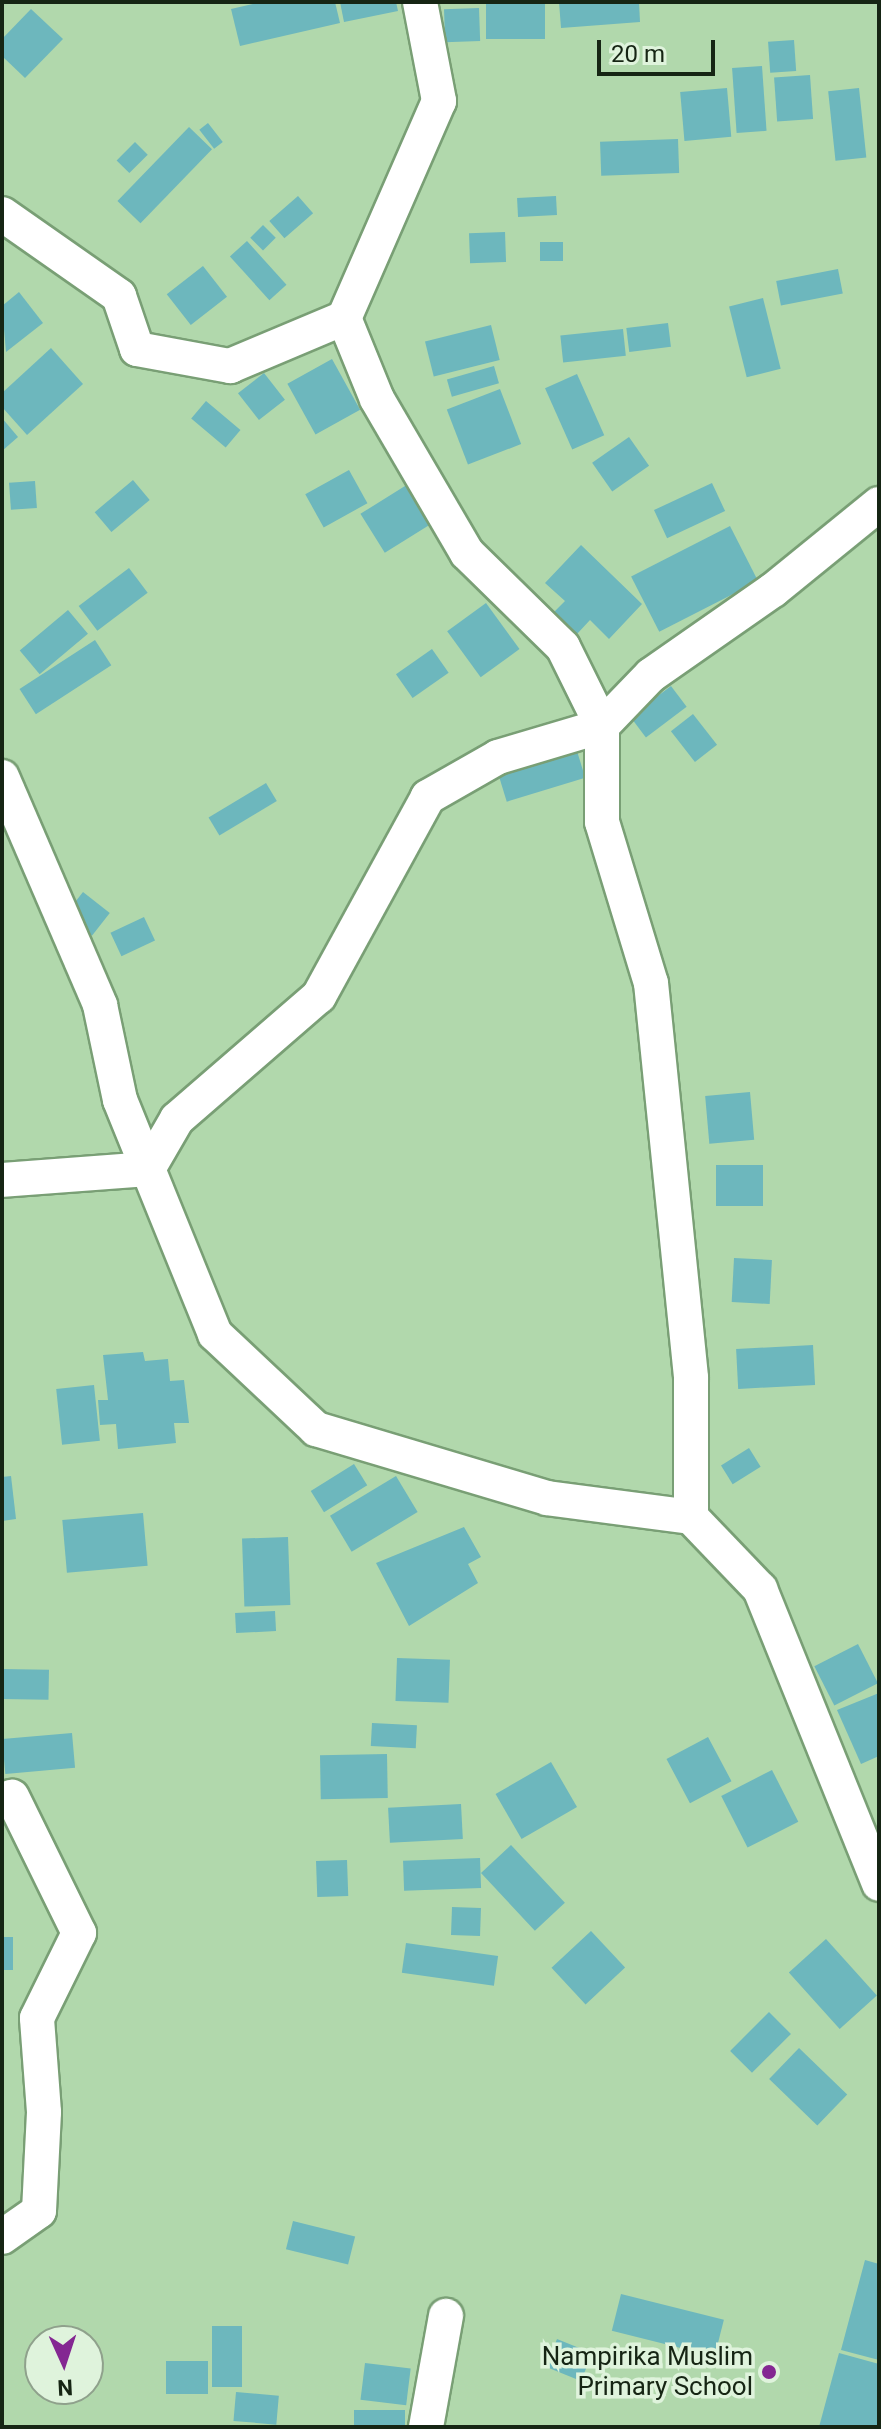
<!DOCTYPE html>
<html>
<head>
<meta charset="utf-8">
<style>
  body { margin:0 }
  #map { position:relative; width:881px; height:2429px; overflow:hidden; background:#b1d8ac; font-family:Roboto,sans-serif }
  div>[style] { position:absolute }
  .building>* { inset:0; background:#6db7bd; transform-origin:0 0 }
  .roads { filter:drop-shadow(2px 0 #799f75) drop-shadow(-2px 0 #799f75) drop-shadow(0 2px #799f75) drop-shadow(0 -2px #799f75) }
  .street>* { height:34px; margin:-17px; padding:0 17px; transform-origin:17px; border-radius:17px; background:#fff }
  .dots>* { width:22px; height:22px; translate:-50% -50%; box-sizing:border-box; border:4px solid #dff3dc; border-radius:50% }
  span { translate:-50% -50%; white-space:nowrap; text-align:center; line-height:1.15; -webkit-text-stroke:7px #dff3dc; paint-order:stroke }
  .poi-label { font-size:26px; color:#162514 }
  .right { translate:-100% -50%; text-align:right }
  .frame { position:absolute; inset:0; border:4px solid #162514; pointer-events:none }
  .north { position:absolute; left:24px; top:2325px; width:80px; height:80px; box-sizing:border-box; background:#dff3dc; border:2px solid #8fa18c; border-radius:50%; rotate:177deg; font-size:22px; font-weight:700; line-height:32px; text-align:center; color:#162514 }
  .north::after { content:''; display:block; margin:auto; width:28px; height:36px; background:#842792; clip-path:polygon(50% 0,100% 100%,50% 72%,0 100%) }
  .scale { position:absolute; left:597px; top:40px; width:118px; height:36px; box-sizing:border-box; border:4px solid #162514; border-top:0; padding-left:10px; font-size:24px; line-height:28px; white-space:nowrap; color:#162514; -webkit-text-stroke:6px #dff3dc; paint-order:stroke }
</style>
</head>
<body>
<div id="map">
  <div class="building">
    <i style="clip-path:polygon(261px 2px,335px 2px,340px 23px,240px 46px,231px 9px)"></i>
    <i style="clip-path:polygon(340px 2px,396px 2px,398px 11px,344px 22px)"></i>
    <i style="left:486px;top:2px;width:59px;height:37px"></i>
    <i style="clip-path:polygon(559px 2px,639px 2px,640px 22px,561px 28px)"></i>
    <i style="left:479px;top:8px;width:33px;height:35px;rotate:88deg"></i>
    <i style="clip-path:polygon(31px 9px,63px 39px,25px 78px,2px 56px,2px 39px)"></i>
    <i style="left:794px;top:40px;width:31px;height:26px;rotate:86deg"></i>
    <i style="left:762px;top:66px;width:65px;height:30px;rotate:86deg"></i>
    <i style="left:810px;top:75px;width:44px;height:36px;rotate:86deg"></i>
    <i style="left:727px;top:88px;width:49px;height:47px;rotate:85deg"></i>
    <i style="left:859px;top:88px;width:70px;height:31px;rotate:84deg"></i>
    <i style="left:208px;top:123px;width:24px;height:11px;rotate:52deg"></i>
    <i style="left:189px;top:127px;width:32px;height:103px;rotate:44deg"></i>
    <i style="left:678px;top:139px;width:34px;height:78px;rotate:88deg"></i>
    <i style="left:135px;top:142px;width:18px;height:26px;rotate:45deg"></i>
    <i style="left:298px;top:196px;width:23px;height:38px;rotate:49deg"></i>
    <i style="left:556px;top:196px;width:19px;height:39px;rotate:87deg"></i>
    <i style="left:263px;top:225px;width:18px;height:18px;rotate:45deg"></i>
    <i style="left:505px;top:232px;width:30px;height:36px;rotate:88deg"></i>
    <i style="left:247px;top:241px;width:59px;height:23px;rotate:48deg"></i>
    <i style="left:540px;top:242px;width:23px;height:19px"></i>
    <i style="left:203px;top:266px;width:39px;height:46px;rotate:52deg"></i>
    <i style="left:838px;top:269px;width:25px;height:63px;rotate:79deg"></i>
    <i style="clip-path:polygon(19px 292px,43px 323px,6px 352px,2px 306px)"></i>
    <i style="left:763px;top:298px;width:73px;height:35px;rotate:76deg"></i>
    <i style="left:668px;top:323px;width:24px;height:42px;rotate:83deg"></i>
    <i style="left:491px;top:325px;width:36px;height:68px;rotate:76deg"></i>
    <i style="left:623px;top:329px;width:27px;height:63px;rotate:84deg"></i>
    <i style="clip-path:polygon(51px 348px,83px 384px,27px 435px,2px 407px,2px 393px)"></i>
    <i style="left:332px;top:359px;width:58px;height:51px;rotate:61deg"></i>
    <i style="left:494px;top:366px;width:18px;height:49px;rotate:74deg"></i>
    <i style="left:264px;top:373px;width:34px;height:33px;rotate:52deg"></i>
    <i style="left:577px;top:374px;width:67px;height:35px;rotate:66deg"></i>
    <i style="left:500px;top:389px;width:59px;height:57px;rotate:69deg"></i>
    <i style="left:206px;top:401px;width:45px;height:23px;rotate:40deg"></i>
    <i style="clip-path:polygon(2px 418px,18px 437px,2px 451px)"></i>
    <i style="left:629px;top:437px;width:35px;height:45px;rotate:55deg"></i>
    <i style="left:349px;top:470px;width:38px;height:50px;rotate:61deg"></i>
    <i style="left:133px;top:480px;width:26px;height:50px;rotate:50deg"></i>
    <i style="left:35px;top:481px;width:27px;height:26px;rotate:86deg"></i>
    <i style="left:413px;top:481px;width:46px;height:62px;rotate:58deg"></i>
    <i style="left:712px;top:483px;width:31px;height:64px;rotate:65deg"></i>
    <i style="left:730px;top:526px;width:62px;height:111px;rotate:63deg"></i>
    <i style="clip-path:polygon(581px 545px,642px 604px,609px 639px,590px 620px,577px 634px,554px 612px,565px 601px,545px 583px)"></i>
    <i style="left:129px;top:568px;width:31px;height:63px;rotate:53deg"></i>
    <i style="left:486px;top:603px;width:57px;height:48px;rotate:54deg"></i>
    <i style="left:68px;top:610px;width:31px;height:63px;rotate:50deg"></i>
    <i style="left:95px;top:640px;width:30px;height:90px;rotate:57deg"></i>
    <i style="left:432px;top:649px;width:29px;height:44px;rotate:55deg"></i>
    <i style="left:671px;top:686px;width:26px;height:51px;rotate:53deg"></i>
    <i style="left:693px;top:714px;width:39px;height:28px;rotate:52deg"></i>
    <i style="left:577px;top:751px;width:28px;height:82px;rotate:73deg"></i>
    <i style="left:266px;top:783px;width:21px;height:67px;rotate:59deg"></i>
    <i style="left:83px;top:892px;width:34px;height:29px;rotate:38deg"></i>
    <i style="left:144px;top:917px;width:26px;height:37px;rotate:65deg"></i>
    <i style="left:750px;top:1092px;width:48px;height:45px;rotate:85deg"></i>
    <i style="left:716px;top:1165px;width:47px;height:41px"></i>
    <i style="left:734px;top:1258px;width:38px;height:44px;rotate:3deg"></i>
    <i style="left:813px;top:1345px;width:40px;height:77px;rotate:87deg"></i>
    <i style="clip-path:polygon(143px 1352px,145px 1361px,168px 1359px,170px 1381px,184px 1380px,189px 1423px,174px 1423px,176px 1443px,118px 1449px,116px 1424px,100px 1425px,98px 1400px,108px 1400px,103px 1355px)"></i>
    <i style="left:94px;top:1385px;width:56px;height:38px;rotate:84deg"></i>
    <i style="left:749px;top:1448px;width:22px;height:33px;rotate:58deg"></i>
    <i style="left:354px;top:1464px;width:25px;height:51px;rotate:58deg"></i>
    <i style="clip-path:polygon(11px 1476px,16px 1519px,2px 1521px,2px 1477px)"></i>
    <i style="left:396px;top:1476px;width:42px;height:77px;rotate:59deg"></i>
    <i style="left:143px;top:1513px;width:53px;height:81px;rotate:85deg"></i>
    <i style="clip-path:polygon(464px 1527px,481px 1557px,468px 1564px,478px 1583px,409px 1626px,376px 1563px)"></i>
    <i style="left:288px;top:1537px;width:68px;height:46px;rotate:88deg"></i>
    <i style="left:275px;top:1611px;width:20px;height:40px;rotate:87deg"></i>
    <i style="left:858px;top:1644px;width:44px;height:49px;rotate:63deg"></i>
    <i style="left:397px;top:1658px;width:53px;height:43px;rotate:2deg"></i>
    <i style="left:2px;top:1669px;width:47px;height:30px;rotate:1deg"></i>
    <i style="clip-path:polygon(879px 1693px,879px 1756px,861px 1764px,837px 1710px)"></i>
    <i style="left:372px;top:1723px;width:45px;height:23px;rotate:3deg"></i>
    <i style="left:72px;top:1733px;width:35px;height:70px;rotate:85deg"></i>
    <i style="left:708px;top:1737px;width:50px;height:47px;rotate:62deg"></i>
    <i style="left:387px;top:1754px;width:44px;height:67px;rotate:89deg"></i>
    <i style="left:551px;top:1762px;width:52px;height:64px;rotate:60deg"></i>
    <i style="left:772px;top:1770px;width:58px;height:57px;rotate:63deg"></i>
    <i style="left:461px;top:1804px;width:35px;height:73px;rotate:87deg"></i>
    <i style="left:511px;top:1845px;width:79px;height:41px;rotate:47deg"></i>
    <i style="left:480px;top:1858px;width:30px;height:77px;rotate:88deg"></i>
    <i style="left:347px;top:1860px;width:36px;height:31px;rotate:88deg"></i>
    <i style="left:452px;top:1907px;width:29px;height:28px;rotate:2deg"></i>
    <i style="left:591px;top:1931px;width:50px;height:54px;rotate:47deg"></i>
    <i style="left:2px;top:1937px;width:11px;height:33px"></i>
    <i style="left:826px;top:1939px;width:76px;height:50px;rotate:48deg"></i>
    <i style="left:406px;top:1943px;width:93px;height:30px;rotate:8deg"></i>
    <i style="left:769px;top:2012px;width:31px;height:55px;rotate:45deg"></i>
    <i style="left:799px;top:2048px;width:67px;height:43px;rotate:44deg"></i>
    <i style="left:293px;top:2221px;width:64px;height:29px;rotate:14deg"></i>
    <i style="clip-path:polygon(865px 2260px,879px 2264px,879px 2360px,841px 2350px)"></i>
    <i style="left:621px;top:2294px;width:106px;height:38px;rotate:14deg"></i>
    <i style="left:242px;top:2326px;width:61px;height:30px;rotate:90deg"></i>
    <i style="left:557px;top:2339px;width:38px;height:30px;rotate:22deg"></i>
    <i style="clip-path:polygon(839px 2353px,879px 2364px,879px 2427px,819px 2427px)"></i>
    <i style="left:166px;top:2361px;width:42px;height:33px"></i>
    <i style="left:365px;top:2363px;width:46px;height:37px;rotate:7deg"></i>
    <i style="left:236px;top:2392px;width:43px;height:29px;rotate:5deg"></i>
    <i style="left:354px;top:2410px;width:51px;height:17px"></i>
  </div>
  <div class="roads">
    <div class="street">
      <i style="left:420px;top:2px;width:101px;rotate:79.1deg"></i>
      <i style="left:439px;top:101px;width:237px;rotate:113.6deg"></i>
      <i style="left:344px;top:318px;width:87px;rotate:67.8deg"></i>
      <i style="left:377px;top:399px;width:178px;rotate:59.7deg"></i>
      <i style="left:467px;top:553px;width:134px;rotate:44.4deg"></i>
      <i style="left:563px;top:647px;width:88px;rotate:63.7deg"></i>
      <i style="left:602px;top:726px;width:109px;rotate:163.4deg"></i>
      <i style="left:498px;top:757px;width:81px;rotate:150.3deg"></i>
      <i style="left:428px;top:797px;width:227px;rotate:118.7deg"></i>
      <i style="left:319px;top:996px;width:188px;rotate:139.1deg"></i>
      <i style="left:177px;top:1119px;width:58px;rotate:120.1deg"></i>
      <i style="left:148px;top:1169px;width:178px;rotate:67.9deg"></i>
      <i style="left:215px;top:1334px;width:139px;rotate:43.2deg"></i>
      <i style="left:316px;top:1429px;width:241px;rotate:16.6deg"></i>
      <i style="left:547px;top:1498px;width:145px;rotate:7.5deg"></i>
      <i style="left:2px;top:214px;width:143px;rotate:35deg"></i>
      <i style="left:119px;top:296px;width:56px;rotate:71.2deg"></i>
      <i style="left:137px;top:349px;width:95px;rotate:10.4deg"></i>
      <i style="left:230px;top:366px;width:124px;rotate:-22.8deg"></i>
      <i style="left:879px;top:504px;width:136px;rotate:140.9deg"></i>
      <i style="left:773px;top:590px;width:149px;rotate:145.1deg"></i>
      <i style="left:651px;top:675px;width:71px;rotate:133.9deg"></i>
      <i style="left:602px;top:726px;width:96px;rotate:90deg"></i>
      <i style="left:602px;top:822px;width:168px;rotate:73.1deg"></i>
      <i style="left:651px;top:983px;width:397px;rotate:84.2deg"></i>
      <i style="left:691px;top:1378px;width:139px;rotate:90deg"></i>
      <i style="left:691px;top:1517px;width:100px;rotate:46.2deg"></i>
      <i style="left:760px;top:1589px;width:318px;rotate:68deg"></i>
      <i style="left:2px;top:777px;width:248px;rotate:66.7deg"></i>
      <i style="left:100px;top:1005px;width:97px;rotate:78.1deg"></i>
      <i style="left:120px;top:1100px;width:74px;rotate:67.9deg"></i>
      <i style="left:148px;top:1169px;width:146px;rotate:175.7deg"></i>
      <i style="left:2px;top:2237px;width:45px;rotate:-35.1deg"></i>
      <i style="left:39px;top:2211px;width:99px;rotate:-87.1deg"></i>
      <i style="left:44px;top:2112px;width:94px;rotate:-94.3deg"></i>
      <i style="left:37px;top:2018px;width:95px;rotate:-63.7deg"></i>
      <i style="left:79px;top:1933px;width:152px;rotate:-116.2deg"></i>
      <i style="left:426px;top:2427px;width:113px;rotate:-79.8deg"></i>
    </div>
  </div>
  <div class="dots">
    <i style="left:769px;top:2372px;background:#842792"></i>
  </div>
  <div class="poi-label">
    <span class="right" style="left:753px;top:2372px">Nampirika Muslim<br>Primary School</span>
  </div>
  <div class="frame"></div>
  <div class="north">N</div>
  <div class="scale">20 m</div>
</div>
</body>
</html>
